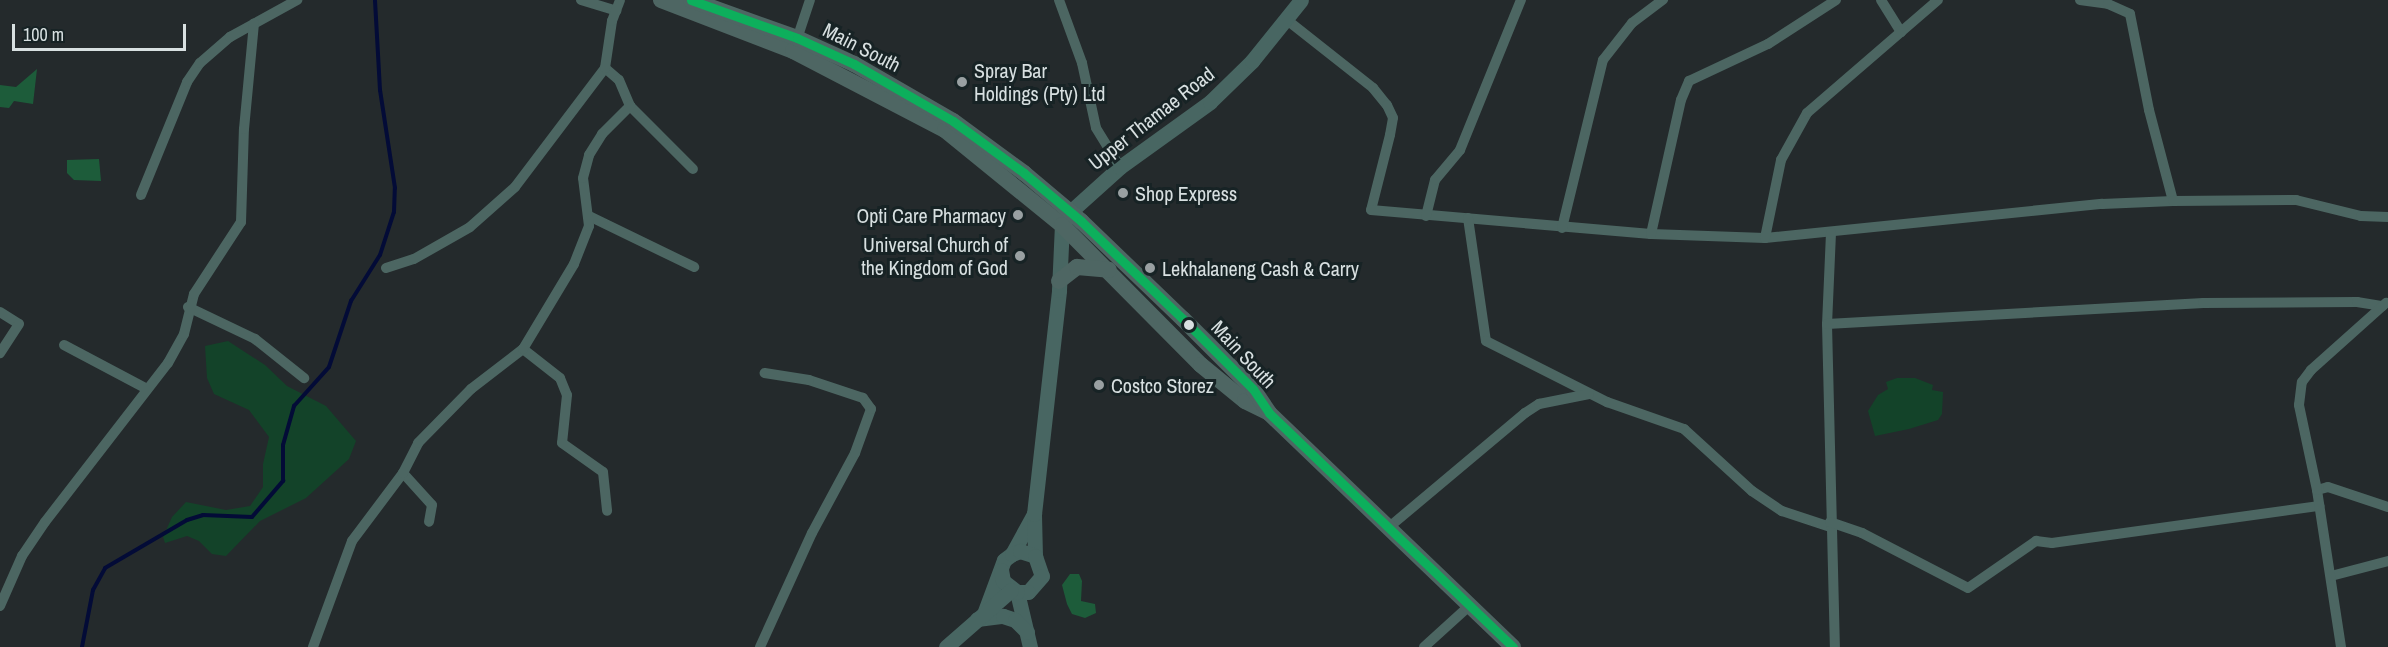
<!DOCTYPE html>
<html>
<head>
<meta charset="utf-8">
<style>
  body { margin:0 }
  #map { position:relative; width:2388px; height:647px; overflow:hidden; background:#242a2c; font-family:"Archivo Narrow",sans-serif }
  div>[style] { position:absolute }
  .green>* { inset:0; background:#134329 }
  .forest>* { inset:0; background:#1d5c3a }
  .stream>* { height:4px; margin:-2px; padding:0 2px; transform-origin:2px; border-radius:2px; background:#030b37 }
  .street>* { height:10px; margin:-5px; padding:0 5px; transform-origin:5px; border-radius:5px; background:#4c6662 }
  .secondary>* { height:15px; margin:-7.5px; padding:0 7.5px; transform-origin:7.5px; border-radius:7.5px; background:#486662 }
  .primary>* { height:16px; margin:-8px; padding:0 8px; transform-origin:8px; border-radius:8px; background:#4e6663 }
  .bus-1>* { height:9px; margin:-4.5px; padding:0 4.5px; transform-origin:4.5px; border-radius:4.5px; background:#0daf5c }
  .dots>* { width:16px; height:16px; translate:-50% -50%; box-sizing:border-box; border:3px solid #172325; border-radius:50% }
  span { translate:-50% -50%; white-space:nowrap; text-align:center; line-height:1.15; -webkit-text-stroke:6px #172325; paint-order:stroke }
  .street-label { font-size:20px; color:#d8e0e1 }
  .poi-label { font-size:20px; color:#d8e0e1 }
  .left { translate:0 -50%; text-align:left }
  .right { translate:-100% -50%; text-align:right }
  .scale { position:absolute; left:12px; top:24px; width:174px; height:27px; box-sizing:border-box; border:3px solid #d8e0e1; border-top:0; padding-left:8px; font-size:18px; line-height:21px; white-space:nowrap; color:#d8e0e1; -webkit-text-stroke:4px #172325; paint-order:stroke }
</style>
</head>
<body>
<div id="map">
  <div class="green">
    <i style="clip-path:polygon(228px 341px,265px 365px,287px 386px,326px 406px,356px 441px,349px 459px,306px 498px,260px 521px,226px 556px,212px 554px,199px 541px,187px 536px,165px 543px,163px 537px,172px 517px,186px 502px,226px 510px,250px 506px,263px 487px,263px 464px,269px 437px,249px 410px,214px 394px,207px 378px,205px 346px)"></i>
    <i style="clip-path:polygon(1897px 378px,1915px 378px,1933px 385px,1932px 390px,1943px 392px,1942px 414px,1938px 420px,1909px 429px,1875px 436px,1868px 411px,1878px 395px,1888px 389px,1886px 382px)"></i>
  </div>
  <div class="forest">
    <i style="clip-path:polygon(37px 69px,33px 104px,14px 101px,9px 108px,0 107px,0 85px,16px 87px)"></i>
    <i style="clip-path:polygon(99px 159px,101px 181px,74px 180px,67px 173px,67px 160px)"></i>
    <i style="clip-path:polygon(1070px 574px,1079px 574px,1082px 581px,1081px 601px,1095px 604px,1096px 613px,1085px 618px,1072px 614px,1067px 604px,1062px 585px)"></i>
  </div>
  <div class="stream">
    <i style="left:82px;top:647px;width:58px;rotate:-79.1deg"></i>
    <i style="left:93px;top:590px;width:25px;rotate:-61deg"></i>
    <i style="left:105px;top:568px;width:95px;rotate:-30.3deg"></i>
    <i style="left:187px;top:520px;width:17px;rotate:-17deg"></i>
    <i style="left:203px;top:515px;width:49px;rotate:2.3deg"></i>
    <i style="left:252px;top:517px;width:48px;rotate:-49.3deg"></i>
    <i style="left:283px;top:481px;width:36px;rotate:-90deg"></i>
    <i style="left:283px;top:445px;width:41px;rotate:-74.2deg"></i>
    <i style="left:294px;top:406px;width:52px;rotate:-48.1deg"></i>
    <i style="left:329px;top:367px;width:70px;rotate:-71.6deg"></i>
    <i style="left:351px;top:301px;width:54px;rotate:-57.8deg"></i>
    <i style="left:380px;top:255px;width:45px;rotate:-72deg"></i>
    <i style="left:394px;top:212px;width:24px;rotate:-88deg"></i>
    <i style="left:395px;top:188px;width:99px;rotate:-98.7deg"></i>
    <i style="left:380px;top:90px;width:90px;rotate:-93.2deg"></i>
  </div>
  <div class="street">
    <i style="left:581px;top:0;width:37px;rotate:17deg"></i>
    <i style="left:1059px;top:0;width:67px;rotate:69.9deg"></i>
    <i style="left:1082px;top:63px;width:66px;rotate:77.8deg"></i>
    <i style="left:1096px;top:128px;width:46px;rotate:58.4deg"></i>
    <i style="left:1881px;top:0;width:38px;rotate:58deg"></i>
    <i style="left:2080px;top:0;width:28px;rotate:8deg"></i>
    <i style="left:2108px;top:4px;width:24px;rotate:24deg"></i>
    <i style="left:2130px;top:14px;width:98px;rotate:78.8deg"></i>
    <i style="left:2149px;top:110px;width:94px;rotate:75.2deg"></i>
    <i style="left:1287px;top:20px;width:110px;rotate:38.3deg"></i>
    <i style="left:1373px;top:88px;width:22px;rotate:51deg"></i>
    <i style="left:1387px;top:105px;width:14px;rotate:65deg"></i>
    <i style="left:1393px;top:118px;width:17px;rotate:100deg"></i>
    <i style="left:1390px;top:135px;width:77px;rotate:104.2deg"></i>
    <i style="left:1371px;top:210px;width:281px;rotate:4.9deg"></i>
    <i style="left:1651px;top:234px;width:114px;rotate:2deg"></i>
    <i style="left:1765px;top:238px;width:339px;rotate:-5.8deg"></i>
    <i style="left:2102px;top:204px;width:71px;rotate:-2.4deg"></i>
    <i style="left:2173px;top:201px;width:123px;rotate:-0.5deg"></i>
    <i style="left:2296px;top:200px;width:67px;rotate:13.8deg"></i>
    <i style="left:2361px;top:216px;width:27px;rotate:2deg"></i>
    <i style="left:796px;top:42px;width:44px;rotate:-71.6deg"></i>
    <i style="left:605px;top:68px;width:18px;rotate:41deg"></i>
    <i style="left:619px;top:80px;width:28px;rotate:67deg"></i>
    <i style="left:630px;top:106px;width:89px;rotate:45deg"></i>
    <i style="left:141px;top:195px;width:122px;rotate:-67.8deg"></i>
    <i style="left:187px;top:82px;width:23px;rotate:-56deg"></i>
    <i style="left:200px;top:63px;width:40px;rotate:-41deg"></i>
    <i style="left:230px;top:37px;width:77px;rotate:-28.9deg"></i>
    <i style="left:589px;top:216px;width:117px;rotate:25.9deg"></i>
    <i style="left:1426px;top:216px;width:37px;rotate:-76deg"></i>
    <i style="left:1435px;top:180px;width:39px;rotate:-50deg"></i>
    <i style="left:1460px;top:150px;width:162px;rotate:-67.9deg"></i>
    <i style="left:1468px;top:218px;width:124px;rotate:81.7deg"></i>
    <i style="left:1486px;top:341px;width:136px;rotate:26.8deg"></i>
    <i style="left:1607px;top:402px;width:82px;rotate:19.3deg"></i>
    <i style="left:1684px;top:429px;width:92px;rotate:42.4deg"></i>
    <i style="left:1752px;top:491px;width:36px;rotate:34deg"></i>
    <i style="left:1782px;top:511px;width:51px;rotate:18.4deg"></i>
    <i style="left:1562px;top:228px;width:173px;rotate:-76.3deg"></i>
    <i style="left:1603px;top:60px;width:47px;rotate:-51.9deg"></i>
    <i style="left:1632px;top:23px;width:39px;rotate:-37deg"></i>
    <i style="left:1831px;top:233px;width:91px;rotate:92.5deg"></i>
    <i style="left:1827px;top:324px;width:323px;rotate:88.6deg"></i>
    <i style="left:1651px;top:234px;width:137px;rotate:-77.4deg"></i>
    <i style="left:1681px;top:100px;width:21px;rotate:-67deg"></i>
    <i style="left:1689px;top:81px;width:87px;rotate:-25.1deg"></i>
    <i style="left:1768px;top:44px;width:81px;rotate:-32.9deg"></i>
    <i style="left:1765px;top:238px;width:80px;rotate:-78.4deg"></i>
    <i style="left:1781px;top:160px;width:54px;rotate:-61deg"></i>
    <i style="left:1807px;top:113px;width:173px;rotate:-40.8deg"></i>
    <i style="left:386px;top:268px;width:29px;rotate:-18deg"></i>
    <i style="left:414px;top:259px;width:64px;rotate:-29.7deg"></i>
    <i style="left:470px;top:227px;width:60px;rotate:-41.6deg"></i>
    <i style="left:515px;top:187px;width:149px;rotate:-52.9deg"></i>
    <i style="left:605px;top:68px;width:48px;rotate:-81.5deg"></i>
    <i style="left:612px;top:21px;width:22px;rotate:-69deg"></i>
    <i style="left:188px;top:307px;width:74px;rotate:25.5deg"></i>
    <i style="left:255px;top:339px;width:63px;rotate:38.5deg"></i>
    <i style="left:0;top:312px;width:22px;rotate:32deg"></i>
    <i style="left:19px;top:324px;width:35px;rotate:123deg"></i>
    <i style="left:1827px;top:324px;width:377px;rotate:-3.2deg"></i>
    <i style="left:2203px;top:303px;width:154px;rotate:-0.4deg"></i>
    <i style="left:2357px;top:302px;width:26px;rotate:9deg"></i>
    <i style="left:64px;top:345px;width:94px;rotate:27.9deg"></i>
    <i style="left:523px;top:349px;width:47px;rotate:38.1deg"></i>
    <i style="left:560px;top:378px;width:18px;rotate:68deg"></i>
    <i style="left:567px;top:395px;width:48px;rotate:95.9deg"></i>
    <i style="left:562px;top:443px;width:50px;rotate:35.3deg"></i>
    <i style="left:603px;top:472px;width:39px;rotate:84deg"></i>
    <i style="left:403px;top:473px;width:43px;rotate:47.8deg"></i>
    <i style="left:432px;top:505px;width:17px;rotate:100deg"></i>
    <i style="left:2317px;top:490px;width:11px;rotate:-15deg"></i>
    <i style="left:2328px;top:487px;width:63px;rotate:18.4deg"></i>
    <i style="left:1830px;top:522px;width:34px;rotate:19deg"></i>
    <i style="left:1862px;top:533px;width:119px;rotate:27.4deg"></i>
    <i style="left:1968px;top:588px;width:83px;rotate:-34.7deg"></i>
    <i style="left:2036px;top:541px;width:16px;rotate:7deg"></i>
    <i style="left:2052px;top:543px;width:270px;rotate:-7.9deg"></i>
    <i style="left:1388px;top:528px;width:179px;rotate:-40deg"></i>
    <i style="left:1525px;top:413px;width:17px;rotate:-33deg"></i>
    <i style="left:1539px;top:404px;width:51px;rotate:-11.3deg"></i>
    <i style="left:2331px;top:576px;width:59px;rotate:-14.7deg"></i>
    <i style="left:0;top:606px;width:55px;rotate:-66.3deg"></i>
    <i style="left:22px;top:556px;width:41px;rotate:-55.9deg"></i>
    <i style="left:45px;top:522px;width:201px;rotate:-52.3deg"></i>
    <i style="left:168px;top:363px;width:33px;rotate:-61deg"></i>
    <i style="left:184px;top:334px;width:41px;rotate:-76deg"></i>
    <i style="left:194px;top:294px;width:86px;rotate:-56.9deg"></i>
    <i style="left:241px;top:222px;width:93px;rotate:-88.2deg"></i>
    <i style="left:244px;top:129px;width:106px;rotate:-84.6deg"></i>
    <i style="left:313px;top:647px;width:113px;rotate:-69.8deg"></i>
    <i style="left:352px;top:541px;width:85px;rotate:-53.1deg"></i>
    <i style="left:403px;top:473px;width:34px;rotate:-63deg"></i>
    <i style="left:418px;top:443px;width:76px;rotate:-45.5deg"></i>
    <i style="left:471px;top:389px;width:66px;rotate:-37.6deg"></i>
    <i style="left:523px;top:349px;width:99px;rotate:-59deg"></i>
    <i style="left:574px;top:264px;width:41px;rotate:-68.5deg"></i>
    <i style="left:589px;top:226px;width:48px;rotate:-97.1deg"></i>
    <i style="left:583px;top:178px;width:24px;rotate:-75deg"></i>
    <i style="left:589px;top:155px;width:25px;rotate:-58deg"></i>
    <i style="left:602px;top:134px;width:40px;rotate:-45deg"></i>
    <i style="left:760px;top:647px;width:125px;rotate:-65.5deg"></i>
    <i style="left:812px;top:533px;width:91px;rotate:-61.7deg"></i>
    <i style="left:855px;top:453px;width:47px;rotate:-70deg"></i>
    <i style="left:871px;top:409px;width:14px;rotate:-126deg"></i>
    <i style="left:863px;top:398px;width:57px;rotate:-161.6deg"></i>
    <i style="left:809px;top:380px;width:45px;rotate:-171deg"></i>
    <i style="left:1424px;top:647px;width:61px;rotate:-42.3deg"></i>
    <i style="left:2341px;top:647px;width:159px;rotate:-98.7deg"></i>
    <i style="left:2317px;top:490px;width:87px;rotate:-102deg"></i>
    <i style="left:2299px;top:405px;width:23px;rotate:-83deg"></i>
    <i style="left:2302px;top:382px;width:15px;rotate:-53deg"></i>
    <i style="left:2311px;top:370px;width:101px;rotate:-41.8deg"></i>
  </div>
  <div class="secondary">
    <i style="left:1012px;top:554px;width:46px;rotate:-61.2deg"></i>
    <i style="left:1035px;top:556px;width:42px;rotate:-91.4deg"></i>
    <i style="left:1034px;top:514px;width:225px;rotate:-83.6deg"></i>
    <i style="left:1059px;top:290px;width:65px;rotate:-87.4deg"></i>
    <i style="left:1062px;top:225px;width:15px;rotate:-58deg"></i>
    <i style="left:1070px;top:212px;width:67px;rotate:-42deg"></i>
    <i style="left:1120px;top:167px;width:111px;rotate:-35.8deg"></i>
    <i style="left:1210px;top:102px;width:59px;rotate:-44.3deg"></i>
    <i style="left:1252px;top:61px;width:78px;rotate:-51.2deg"></i>
    <i style="left:1017px;top:592px;width:57px;rotate:76.7deg"></i>
    <i style="left:985px;top:611px;width:54px;rotate:-69.6deg"></i>
    <i style="left:1004px;top:560px;width:10px;rotate:-37deg"></i>
    <i style="left:1012px;top:554px;width:9px;rotate:-21deg"></i>
    <i style="left:1020px;top:551px;width:16px;rotate:18deg"></i>
    <i style="left:1035px;top:556px;width:21px;rotate:71deg"></i>
    <i style="left:1042px;top:576px;width:21px;rotate:131deg"></i>
    <i style="left:1028px;top:592px;width:11px;rotate:180deg"></i>
    <i style="left:1017px;top:592px;width:18px;rotate:-142deg"></i>
    <i style="left:1003px;top:581px;width:11px;rotate:-100deg"></i>
    <i style="left:977px;top:619px;width:26px;rotate:-7deg"></i>
    <i style="left:1003px;top:616px;width:13px;rotate:18deg"></i>
    <i style="left:1015px;top:620px;width:17px;rotate:45deg"></i>
    <i style="left:946px;top:647px;width:86px;rotate:-41.2deg"></i>
  </div>
  <div class="primary">
    <i style="left:661px;top:0;width:142px;rotate:21.1deg"></i>
    <i style="left:793px;top:51px;width:171px;rotate:27.5deg"></i>
    <i style="left:945px;top:130px;width:151px;rotate:39.1deg"></i>
    <i style="left:1062px;top:225px;width:197px;rotate:45.2deg"></i>
    <i style="left:1201px;top:365px;width:57px;rotate:39.3deg"></i>
    <i style="left:1245px;top:401px;width:25px;rotate:26deg"></i>
    <i style="left:691px;top:0;width:113px;rotate:19.7deg"></i>
    <i style="left:797px;top:38px;width:63px;rotate:24.5deg"></i>
    <i style="left:854px;top:64px;width:114px;rotate:29.9deg"></i>
    <i style="left:953px;top:121px;width:88px;rotate:36.2deg"></i>
    <i style="left:1024px;top:173px;width:75px;rotate:40.1deg"></i>
    <i style="left:1081px;top:221px;width:141px;rotate:43.9deg"></i>
    <i style="left:1183px;top:319px;width:99px;rotate:45deg"></i>
    <i style="left:1253px;top:389px;width:29px;rotate:56deg"></i>
    <i style="left:1269px;top:413px;width:338px;rotate:43.8deg"></i>
    <i style="left:1059px;top:281px;width:23px;rotate:-38deg"></i>
    <i style="left:1077px;top:267px;width:32px;rotate:5deg"></i>
  </div>
  <div class="bus-1">
    <i style="left:691px;top:0;width:113px;rotate:19.7deg"></i>
    <i style="left:797px;top:38px;width:63px;rotate:24.5deg"></i>
    <i style="left:854px;top:64px;width:114px;rotate:29.9deg"></i>
    <i style="left:953px;top:121px;width:88px;rotate:36.2deg"></i>
    <i style="left:1024px;top:173px;width:75px;rotate:40.1deg"></i>
    <i style="left:1081px;top:221px;width:141px;rotate:43.9deg"></i>
    <i style="left:1183px;top:319px;width:99px;rotate:45deg"></i>
    <i style="left:1253px;top:389px;width:29px;rotate:56deg"></i>
    <i style="left:1269px;top:413px;width:338px;rotate:43.8deg"></i>
  </div>
  <div class="dots">
    <i style="left:962px;top:82px;background:#99a0a2"></i>
    <i style="left:1123px;top:193px;background:#99a0a2"></i>
    <i style="left:1018px;top:215px;background:#99a0a2"></i>
    <i style="left:1020px;top:256px;background:#99a0a2"></i>
    <i style="left:1150px;top:268px;background:#99a0a2"></i>
    <i style="left:1189px;top:325px;background:#d8e0e1"></i>
    <i style="left:1099px;top:385px;background:#99a0a2"></i>
  </div>
  <div class="street-label">
    <span style="left:862px;top:47px;rotate:27deg">Main South</span>
    <span style="left:1151px;top:118px;rotate:-38deg">Upper Thamae Road</span>
    <span style="left:1244px;top:354px;rotate:47deg">Main South</span>
  </div>
  <div class="poi-label">
    <span class="left" style="left:974px;top:82px">Spray Bar<br>Holdings (Pty) Ltd</span>
    <span class="left" style="left:1135px;top:193px">Shop Express</span>
    <span class="right" style="left:1006px;top:215px">Opti Care Pharmacy</span>
    <span class="right" style="left:1008px;top:256px">Universal Church of<br>the Kingdom of God</span>
    <span class="left" style="left:1162px;top:268px">Lekhalaneng Cash &amp; Carry</span>
    <span class="left" style="left:1111px;top:385px">Costco Storez</span>
  </div>
  <div class="scale">100 m</div>
</div>
</body>
</html>
